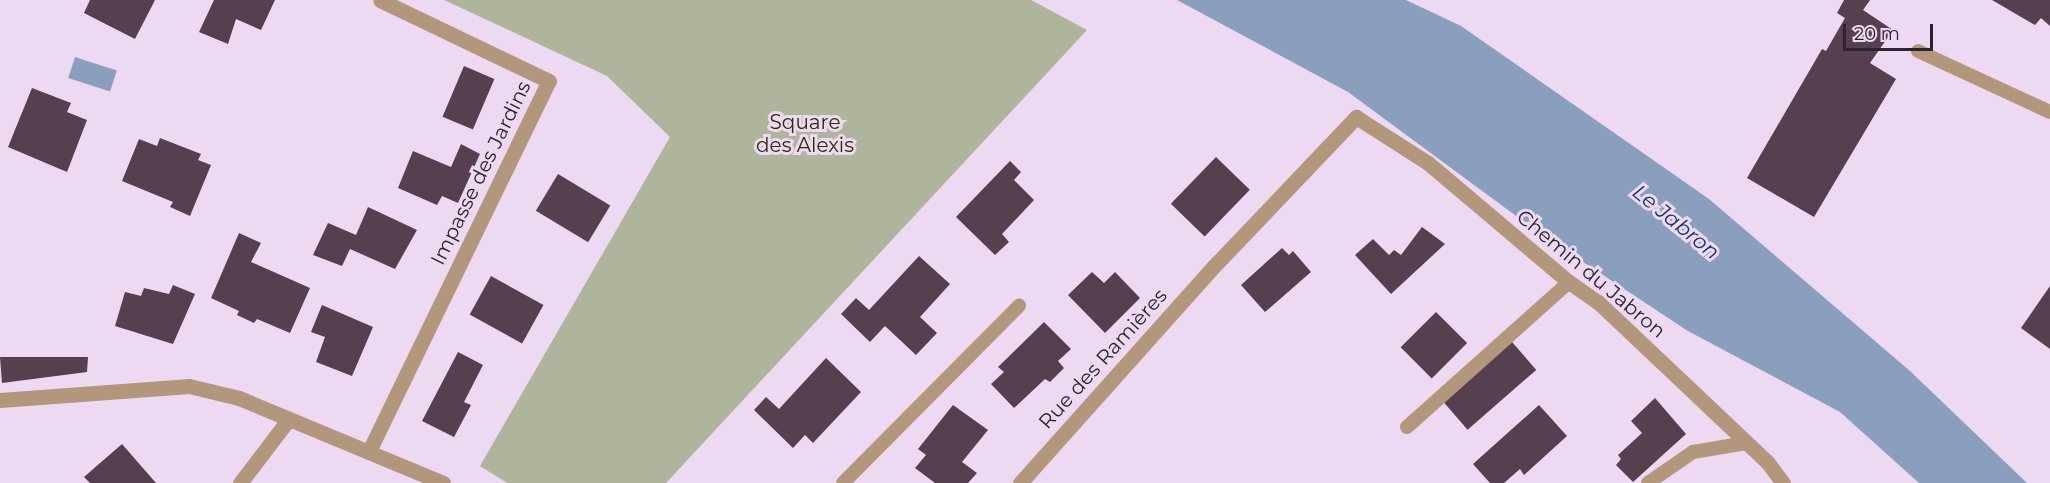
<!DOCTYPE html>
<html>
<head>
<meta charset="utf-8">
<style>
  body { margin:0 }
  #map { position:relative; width:2050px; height:483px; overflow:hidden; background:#edd9f1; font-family:Montserrat,sans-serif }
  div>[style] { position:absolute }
  .green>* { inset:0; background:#afb59c }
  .water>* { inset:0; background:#8a9fbd; transform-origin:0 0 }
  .building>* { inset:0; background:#563f4e; transform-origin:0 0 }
  .service>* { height:14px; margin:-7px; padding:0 7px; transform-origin:7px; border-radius:7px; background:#b3977d }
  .minor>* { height:15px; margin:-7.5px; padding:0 7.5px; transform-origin:7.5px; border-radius:7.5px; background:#b3977d }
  span { translate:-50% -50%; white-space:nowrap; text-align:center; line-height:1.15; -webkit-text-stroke:6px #edd9f1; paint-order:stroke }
  .park-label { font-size:20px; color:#2a3003 }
  .street-label { font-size:20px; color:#2c242d }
  .water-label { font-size:21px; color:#1b3962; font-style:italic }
  .scale { position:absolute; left:1843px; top:24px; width:90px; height:27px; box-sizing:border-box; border:3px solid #2c242d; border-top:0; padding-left:8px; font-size:18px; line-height:21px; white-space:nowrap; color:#2c242d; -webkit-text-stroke:4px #edd9f1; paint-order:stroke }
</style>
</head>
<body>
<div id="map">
  <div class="green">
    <i style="clip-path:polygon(444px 0,1031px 0,1087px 30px,666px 483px,507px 483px,480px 466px,670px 137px,607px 76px)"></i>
  </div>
  <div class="water">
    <i style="clip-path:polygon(1177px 0,1406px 0,1461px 26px,1709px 199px,1910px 371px,2027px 483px,1919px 483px,1840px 412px,1688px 331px,1542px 235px,1348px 92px)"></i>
    <i style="left:75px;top:57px;width:44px;height:22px;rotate:18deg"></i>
  </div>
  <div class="building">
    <i style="clip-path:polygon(90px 0,155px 0,135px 39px,84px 13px)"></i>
    <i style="clip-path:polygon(214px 0,275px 0,261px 30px,236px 19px,228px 44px,199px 32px)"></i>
    <i style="clip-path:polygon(1844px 0,1870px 0,1863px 10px,1893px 30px,1870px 63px,1896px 79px,1814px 217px,1747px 178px,1822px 49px,1826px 51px,1845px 18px,1837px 13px)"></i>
    <i style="clip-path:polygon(1992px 0,2050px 0,2050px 26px,2041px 18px,2035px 25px)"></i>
    <i style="left:464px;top:66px;width:33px;height:55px;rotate:23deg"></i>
    <i style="clip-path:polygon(32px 88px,71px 103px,67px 112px,87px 120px,67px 172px,8px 147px)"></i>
    <i style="clip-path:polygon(160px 138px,201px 154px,198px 160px,211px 165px,190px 216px,170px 207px,173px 202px,122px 181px,139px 139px,157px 146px)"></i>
    <i style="clip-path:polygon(461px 144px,480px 154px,458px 203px,442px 196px,437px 205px,398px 188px,413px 151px,451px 167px)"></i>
    <i style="left:1216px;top:157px;width:47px;height:65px;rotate:44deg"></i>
    <i style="clip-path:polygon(1010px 161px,1021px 172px,1014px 180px,1034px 200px,1002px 234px,1009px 242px,995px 255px,956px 217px)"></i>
    <i style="left:558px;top:174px;width:61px;height:43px;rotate:31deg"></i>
    <i style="clip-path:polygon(368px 207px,417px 230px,395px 269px,350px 249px,342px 266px,313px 255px,328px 223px,356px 235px)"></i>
    <i style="clip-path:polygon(1422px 227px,1445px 244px,1391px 294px,1355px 255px,1373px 239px,1389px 255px,1394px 250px,1401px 255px)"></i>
    <i style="clip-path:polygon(239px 233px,261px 243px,251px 262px,310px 288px,290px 333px,257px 319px,254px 323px,237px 315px,239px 311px,211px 298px)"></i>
    <i style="clip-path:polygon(1282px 248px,1289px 255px,1293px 251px,1311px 272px,1265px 312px,1241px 285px)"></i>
    <i style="clip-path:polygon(919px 256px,950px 284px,920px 317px,937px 333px,916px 355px,885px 326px,870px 342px,841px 314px,856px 298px,869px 310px)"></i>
    <i style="clip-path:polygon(1092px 272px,1104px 283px,1115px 272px,1140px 298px,1105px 333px,1068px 295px)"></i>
    <i style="left:491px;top:276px;width:60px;height:44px;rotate:29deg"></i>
    <i style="clip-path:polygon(173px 285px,195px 294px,173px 344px,115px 326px,125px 292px,141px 296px,144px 288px,169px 294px)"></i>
    <i style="clip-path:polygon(2050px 286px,2050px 349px,2021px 328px)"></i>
    <i style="clip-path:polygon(322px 305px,373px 327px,352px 376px,316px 362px,325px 337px,311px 332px)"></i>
    <i style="left:1436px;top:312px;width:44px;height:50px;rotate:45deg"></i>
    <i style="clip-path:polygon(1044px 322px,1071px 349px,1058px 361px,1064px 368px,1050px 382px,1045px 379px,1014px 408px,991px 384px,1004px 372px,998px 367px)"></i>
    <i style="left:1512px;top:342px;width:37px;height:91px;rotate:49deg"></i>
    <i style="clip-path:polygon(458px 352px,483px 365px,464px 402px,471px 405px,454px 437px,422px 421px)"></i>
    <i style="clip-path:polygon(0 357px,88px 357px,87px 372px,2px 383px)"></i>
    <i style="clip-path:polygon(826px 358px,861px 392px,813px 443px,805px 435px,793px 448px,754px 410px,766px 397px,779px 409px)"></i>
    <i style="clip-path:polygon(1655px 398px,1686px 434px,1633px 482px,1616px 465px,1621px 459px,1618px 455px,1642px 433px,1631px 421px)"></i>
    <i style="clip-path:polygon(953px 405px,988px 430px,962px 462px,977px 473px,968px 483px,935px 483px,915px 468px,926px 455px,918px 449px)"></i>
    <i style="clip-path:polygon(1539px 405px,1567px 436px,1524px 475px,1520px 469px,1504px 483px,1490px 483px,1473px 464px)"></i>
    <i style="clip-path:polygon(122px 444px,142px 467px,156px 483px,90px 483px,84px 477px)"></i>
  </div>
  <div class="service">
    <i style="left:1918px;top:51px;width:145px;rotate:24.8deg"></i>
    <i style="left:1407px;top:427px;width:217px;rotate:-41.8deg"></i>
    <i style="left:843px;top:483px;width:250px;rotate:-45.2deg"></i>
    <i style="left:1648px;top:483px;width:55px;rotate:-34.6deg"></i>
    <i style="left:1693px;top:452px;width:54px;rotate:-9.6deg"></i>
  </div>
  <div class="minor">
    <i style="left:0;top:400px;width:190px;rotate:-4.2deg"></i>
    <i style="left:189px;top:386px;width:51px;rotate:13.5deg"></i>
    <i style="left:239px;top:398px;width:221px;rotate:22.6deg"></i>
    <i style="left:369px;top:451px;width:411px;rotate:-64.1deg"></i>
    <i style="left:549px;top:81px;width:187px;rotate:-154.4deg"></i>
    <i style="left:240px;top:483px;width:79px;rotate:-52.7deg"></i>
    <i style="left:1020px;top:483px;width:295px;rotate:-48.2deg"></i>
    <i style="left:1217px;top:263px;width:202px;rotate:-46.4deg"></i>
    <i style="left:1356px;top:117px;width:85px;rotate:32.6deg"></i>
    <i style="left:1428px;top:163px;width:185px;rotate:40.2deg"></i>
    <i style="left:1569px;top:282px;width:35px;rotate:35deg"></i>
    <i style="left:1598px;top:302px;width:234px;rotate:43.4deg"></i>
    <i style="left:1768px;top:463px;width:25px;rotate:53deg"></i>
  </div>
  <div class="park-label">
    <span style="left:805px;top:134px">Square<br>des Alexis</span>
  </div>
  <div class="street-label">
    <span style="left:481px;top:173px;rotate:-64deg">Impasse des Jardins</span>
    <span style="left:1591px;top:274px;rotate:40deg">Chemin du Jabron</span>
    <span style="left:1103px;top:359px;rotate:-48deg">Rue des Ramières</span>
  </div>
  <div class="water-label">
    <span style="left:1676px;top:222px;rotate:39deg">Le Jabron</span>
  </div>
  <div class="scale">20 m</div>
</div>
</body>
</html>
